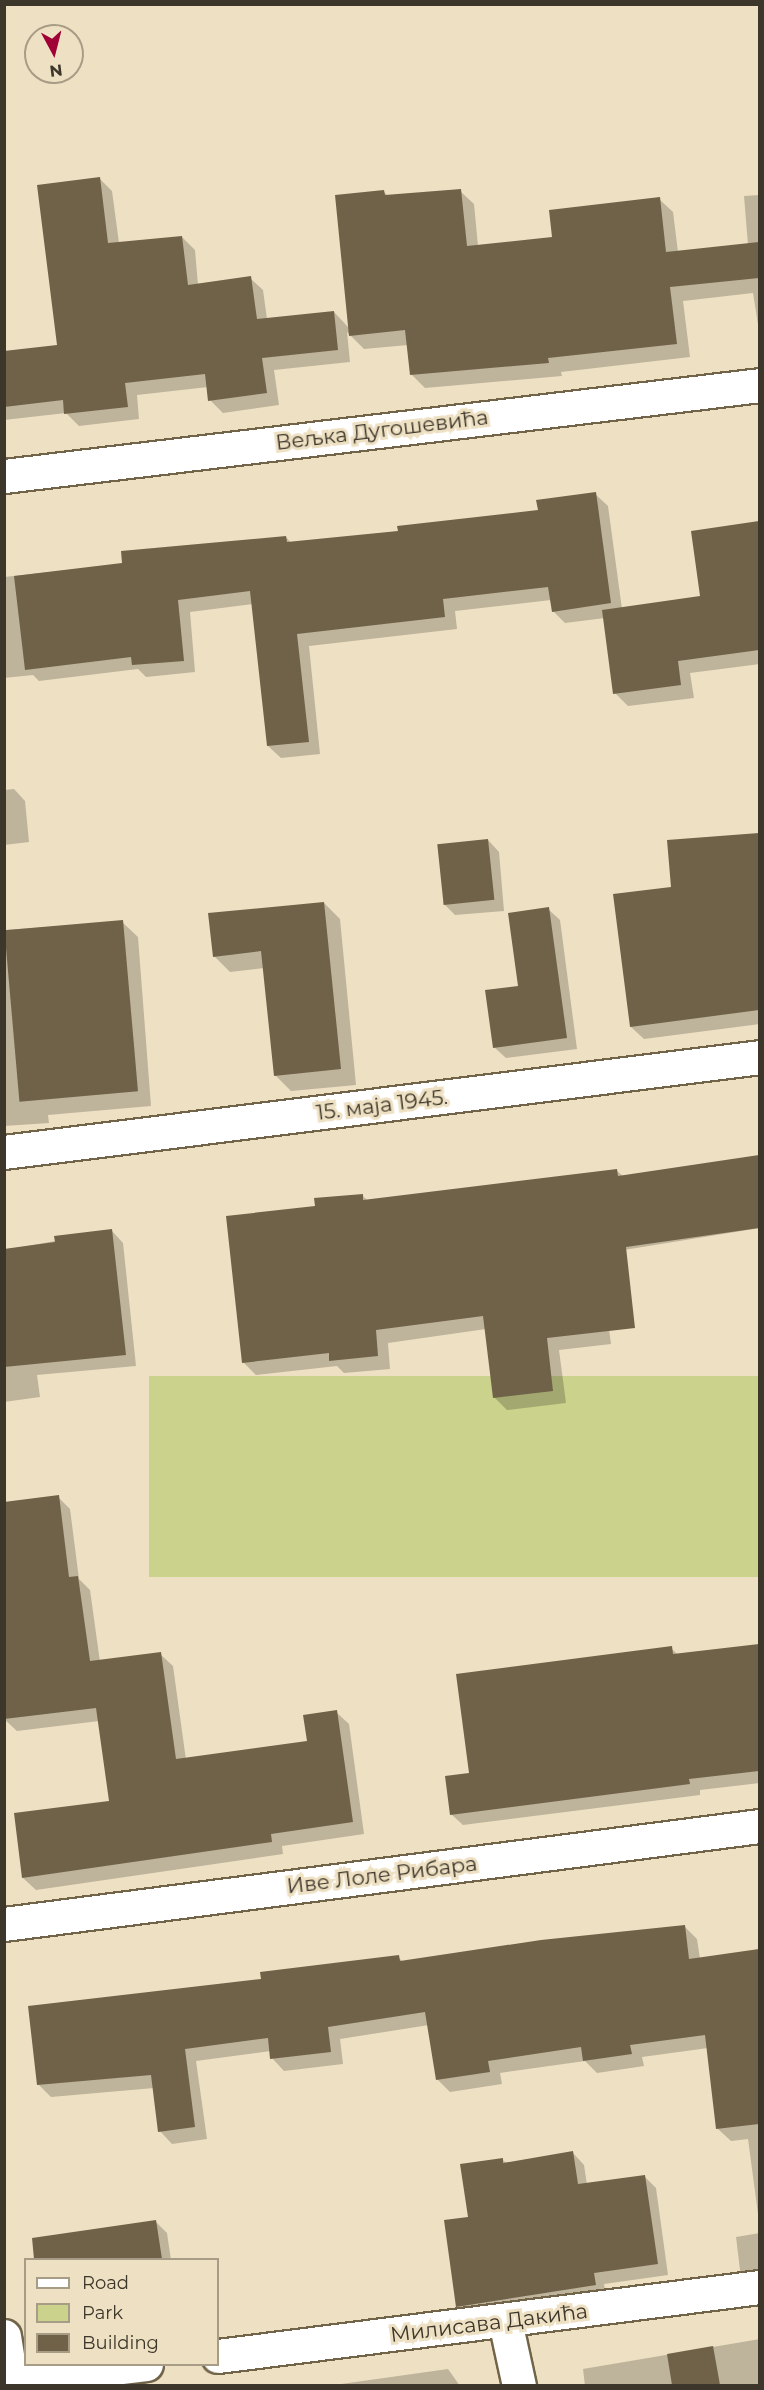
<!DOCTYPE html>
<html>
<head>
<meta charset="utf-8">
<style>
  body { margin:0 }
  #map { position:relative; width:764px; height:2390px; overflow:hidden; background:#eee0c2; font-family:Montserrat,sans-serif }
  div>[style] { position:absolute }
  .green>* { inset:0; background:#cbd28b; transform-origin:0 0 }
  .shadow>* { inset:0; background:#0003 }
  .building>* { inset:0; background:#6f6248; transform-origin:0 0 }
  .roads { filter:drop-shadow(2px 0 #716449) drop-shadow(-2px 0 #716449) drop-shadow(0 2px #716449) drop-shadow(0 -2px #716449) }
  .street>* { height:33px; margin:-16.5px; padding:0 16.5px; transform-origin:16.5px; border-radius:16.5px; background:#fff }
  span { translate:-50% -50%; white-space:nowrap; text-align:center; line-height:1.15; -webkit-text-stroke:6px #eee0c2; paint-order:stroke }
  .street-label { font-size:21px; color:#3c362b }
  .frame { position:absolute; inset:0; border:6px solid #3c362b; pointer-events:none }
  .legend { position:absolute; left:24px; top:2258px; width:195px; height:108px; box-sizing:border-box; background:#eee0c2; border:2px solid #a79c86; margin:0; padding:8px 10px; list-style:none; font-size:18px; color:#3c362b }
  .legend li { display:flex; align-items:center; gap:12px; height:30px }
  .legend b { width:30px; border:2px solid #a79c86 }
  .north { position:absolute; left:24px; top:24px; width:60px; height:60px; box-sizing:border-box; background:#eee0c2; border:2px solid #a79c86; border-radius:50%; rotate:173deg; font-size:16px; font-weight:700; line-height:24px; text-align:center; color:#3c362b }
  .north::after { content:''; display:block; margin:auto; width:21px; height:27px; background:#a10036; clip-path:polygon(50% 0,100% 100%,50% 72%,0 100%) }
</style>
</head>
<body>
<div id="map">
  <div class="green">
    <i style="left:759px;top:1376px;width:201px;height:610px;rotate:90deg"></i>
  </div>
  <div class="shadow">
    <i style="clip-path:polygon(100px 179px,112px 191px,119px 243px,182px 237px,195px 250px,198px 285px,250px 278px,263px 290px,267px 319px,334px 312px,349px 328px,383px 191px,389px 197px,460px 191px,474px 204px,478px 246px,553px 238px,659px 199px,673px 212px,678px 252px,748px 245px,744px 196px,760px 195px,760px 337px,753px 293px,683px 301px,690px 357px,561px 372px,562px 376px,425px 388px,411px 374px,408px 345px,364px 349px,347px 332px,350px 362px,274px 370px,279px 405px,223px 413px,210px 400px,208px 387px,137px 395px,139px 419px,79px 426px,66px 413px,4px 420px,4px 353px,58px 346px)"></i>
    <i style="clip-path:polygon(595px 494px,608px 506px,622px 609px,701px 597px,693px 532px,760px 523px,760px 664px,690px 673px,694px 698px,628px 706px,615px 693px,605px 618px,565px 623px,553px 611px,551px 600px,455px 611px,457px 629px,309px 646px,320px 754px,281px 758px,268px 746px,253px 604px,190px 612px,195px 672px,146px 677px,138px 669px,39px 681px,33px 675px,4px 678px,4px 577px,124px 564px,286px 537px,291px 543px,399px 532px,539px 512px)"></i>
    <i style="clip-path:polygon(14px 789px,25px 801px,29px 842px,4px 845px,4px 790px)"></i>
    <i style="clip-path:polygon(760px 834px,760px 1024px,644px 1039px,631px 1027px,673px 888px,669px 841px)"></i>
    <i style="clip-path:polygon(488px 840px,499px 852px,504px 911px,455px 915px,443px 903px)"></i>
    <i style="clip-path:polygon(324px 903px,340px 919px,356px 1085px,291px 1091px,275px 1075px,264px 968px,230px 972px,214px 956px)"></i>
    <i style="clip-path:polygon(548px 909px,560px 920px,577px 1049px,506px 1058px,494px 1047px)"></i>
    <i style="clip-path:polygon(122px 922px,138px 937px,151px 1106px,48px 1115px,49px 1123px,4px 1126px,4px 930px)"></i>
    <i style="clip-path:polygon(760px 1156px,760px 1228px,599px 1254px,611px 1344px,559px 1350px,566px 1403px,507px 1410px,494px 1397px,486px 1329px,388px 1343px,390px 1369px,344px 1373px,337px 1366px,256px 1375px,243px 1362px,317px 1207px,362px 1195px,368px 1201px,617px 1171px,623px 1176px)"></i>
    <i style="clip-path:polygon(112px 1231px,123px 1243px,136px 1366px,37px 1375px,40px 1397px,4px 1402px,4px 1250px)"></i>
    <i style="clip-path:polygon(58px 1497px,70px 1509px,79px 1579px,90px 1590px,100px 1662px,160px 1654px,173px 1666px,186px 1760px,309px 1743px,336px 1712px,349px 1724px,364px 1834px,282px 1846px,283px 1854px,36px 1890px,23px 1878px,111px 1802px,99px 1721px,17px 1731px,4px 1719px,4px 1503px)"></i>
    <i style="clip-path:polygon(760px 1645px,760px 1783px,700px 1790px,700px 1795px,463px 1825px,451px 1814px,471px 1774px,671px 1648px,678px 1655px)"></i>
    <i style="clip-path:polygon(685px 1927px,697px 1939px,700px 1959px,760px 1951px,760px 2229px,748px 2139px,731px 2141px,718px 2129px,708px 2048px,642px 2057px,644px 2066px,597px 2073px,585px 2061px,500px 2073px,502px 2084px,450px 2092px,438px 2080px,429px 2025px,340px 2039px,343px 2064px,284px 2071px,272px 2058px,271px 2051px,196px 2061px,207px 2139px,172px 2144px,160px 2131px,154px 2088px,51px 2097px,38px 2084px,263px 1981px,398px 1957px,403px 1962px)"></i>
    <i style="clip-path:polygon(573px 2153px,584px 2165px,587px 2185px,645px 2177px,656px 2188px,668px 2275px,604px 2284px,606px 2296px,469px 2317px,458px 2306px,470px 2218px,502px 2159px,507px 2164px)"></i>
    <i style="clip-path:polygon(156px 2222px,167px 2233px,171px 2260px,64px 2260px,60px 2236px)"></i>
    <i style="clip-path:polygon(760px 2233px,760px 2283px,753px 2283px,740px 2270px,736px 2237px)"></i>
    <i style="clip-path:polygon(760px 2339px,760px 2386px,585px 2386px,583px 2369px)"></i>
    <i style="clip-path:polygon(448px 2369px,460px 2386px,327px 2386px)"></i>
  </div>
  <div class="building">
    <i style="clip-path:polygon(100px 177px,108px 243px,182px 236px,188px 285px,251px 276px,257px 319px,334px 311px,338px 350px,262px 358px,267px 393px,208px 401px,205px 374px,125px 383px,128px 407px,64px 414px,63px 400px,4px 407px,4px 351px,57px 345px,37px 185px)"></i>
    <i style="clip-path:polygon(461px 189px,467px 246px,552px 237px,549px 210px,660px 197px,666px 252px,759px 242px,759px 278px,670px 287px,677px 344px,548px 358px,549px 363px,410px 375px,405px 330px,349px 336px,335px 195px,384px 190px,385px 195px)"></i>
    <i style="clip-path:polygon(596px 492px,611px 603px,552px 612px,548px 587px,443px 599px,445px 617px,297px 634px,309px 742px,267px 746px,250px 591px,178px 600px,184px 661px,132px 665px,131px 657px,25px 670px,14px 576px,122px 563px,121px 551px,286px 536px,287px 542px,398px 531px,397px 526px,538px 510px,536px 500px)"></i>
    <i style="clip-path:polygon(759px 521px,759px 650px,678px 661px,681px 685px,613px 694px,602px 610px,700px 596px,691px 531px)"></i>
    <i style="clip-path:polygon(759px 833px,759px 1010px,630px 1027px,613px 894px,671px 887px,667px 840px)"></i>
    <i style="left:488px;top:839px;width:61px;height:51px;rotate:84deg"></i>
    <i style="clip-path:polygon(324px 902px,341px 1069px,274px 1076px,261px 951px,213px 957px,208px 913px)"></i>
    <i style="clip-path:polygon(549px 907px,567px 1038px,493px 1048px,485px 990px,518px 986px,508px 913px)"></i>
    <i style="left:123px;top:920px;width:172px;height:119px;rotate:85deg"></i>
    <i style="clip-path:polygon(759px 1155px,759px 1228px,626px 1247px,635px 1328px,547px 1338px,553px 1391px,493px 1398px,483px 1316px,376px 1330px,378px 1356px,329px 1361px,329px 1353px,242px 1363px,226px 1216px,315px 1206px,314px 1198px,363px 1194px,363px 1200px,617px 1169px,618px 1176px)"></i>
    <i style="clip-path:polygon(112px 1229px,126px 1355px,4px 1367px,4px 1249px,55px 1242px,54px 1236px)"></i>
    <i style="clip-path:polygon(59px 1495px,69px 1577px,78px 1576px,90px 1661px,161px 1652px,176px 1759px,307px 1741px,303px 1715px,337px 1710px,353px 1822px,271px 1834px,272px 1842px,22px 1878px,14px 1813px,109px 1801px,96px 1708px,4px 1719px,4px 1502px)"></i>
    <i style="clip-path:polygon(759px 1644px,759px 1771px,689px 1779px,690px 1784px,450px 1815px,445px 1776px,469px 1773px,456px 1674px,672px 1646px,673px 1654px)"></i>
    <i style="clip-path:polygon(685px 1925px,689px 1959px,759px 1949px,759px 2124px,716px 2129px,705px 2035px,630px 2045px,632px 2054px,583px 2061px,581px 2047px,488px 2061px,490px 2072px,436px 2080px,425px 2012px,328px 2027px,331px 2052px,270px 2059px,268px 2038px,185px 2049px,195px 2127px,158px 2132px,151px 2075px,37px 2085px,28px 2006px,261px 1979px,260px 1972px,399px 1955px,400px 1961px,541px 1940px)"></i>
    <i style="clip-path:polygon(573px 2151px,578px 2184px,645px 2175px,658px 2264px,594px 2273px,596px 2285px,456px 2307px,444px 2220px,468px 2217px,460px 2164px,503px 2158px,503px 2163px)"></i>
    <i style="clip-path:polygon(156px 2220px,162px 2259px,34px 2259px,32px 2238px)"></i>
    <i style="clip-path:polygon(713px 2346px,720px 2385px,672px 2385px,667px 2354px)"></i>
  </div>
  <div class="roads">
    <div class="street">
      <i style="left:4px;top:476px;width:761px;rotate:-6.86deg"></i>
      <i style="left:4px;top:1152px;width:762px;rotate:-7.16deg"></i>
      <i style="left:4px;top:1924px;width:762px;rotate:-7.39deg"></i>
      <i style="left:505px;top:2321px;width:66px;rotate:77.8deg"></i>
      <i style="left:4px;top:2336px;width:51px;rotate:80.9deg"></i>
      <i style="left:218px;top:2356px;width:546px;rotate:-7.26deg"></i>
      <i style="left:4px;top:2381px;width:143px;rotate:-6.8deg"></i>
    </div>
  </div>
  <div class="street-label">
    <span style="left:382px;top:430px;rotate:-7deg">Вељка Дугошевића</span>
    <span style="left:382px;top:1105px;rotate:-7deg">15. маја 1945.</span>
    <span style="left:382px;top:1875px;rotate:-7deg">Иве Лоле Рибара</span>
    <span style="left:489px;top:2323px;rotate:-7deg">Милисава Дакића</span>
  </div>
  <div class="frame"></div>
  <ul class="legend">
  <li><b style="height:8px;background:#fff"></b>Road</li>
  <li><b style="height:16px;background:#cbd28b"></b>Park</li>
  <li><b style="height:16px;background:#6f6248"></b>Building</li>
  </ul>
  <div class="north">N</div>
</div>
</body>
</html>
